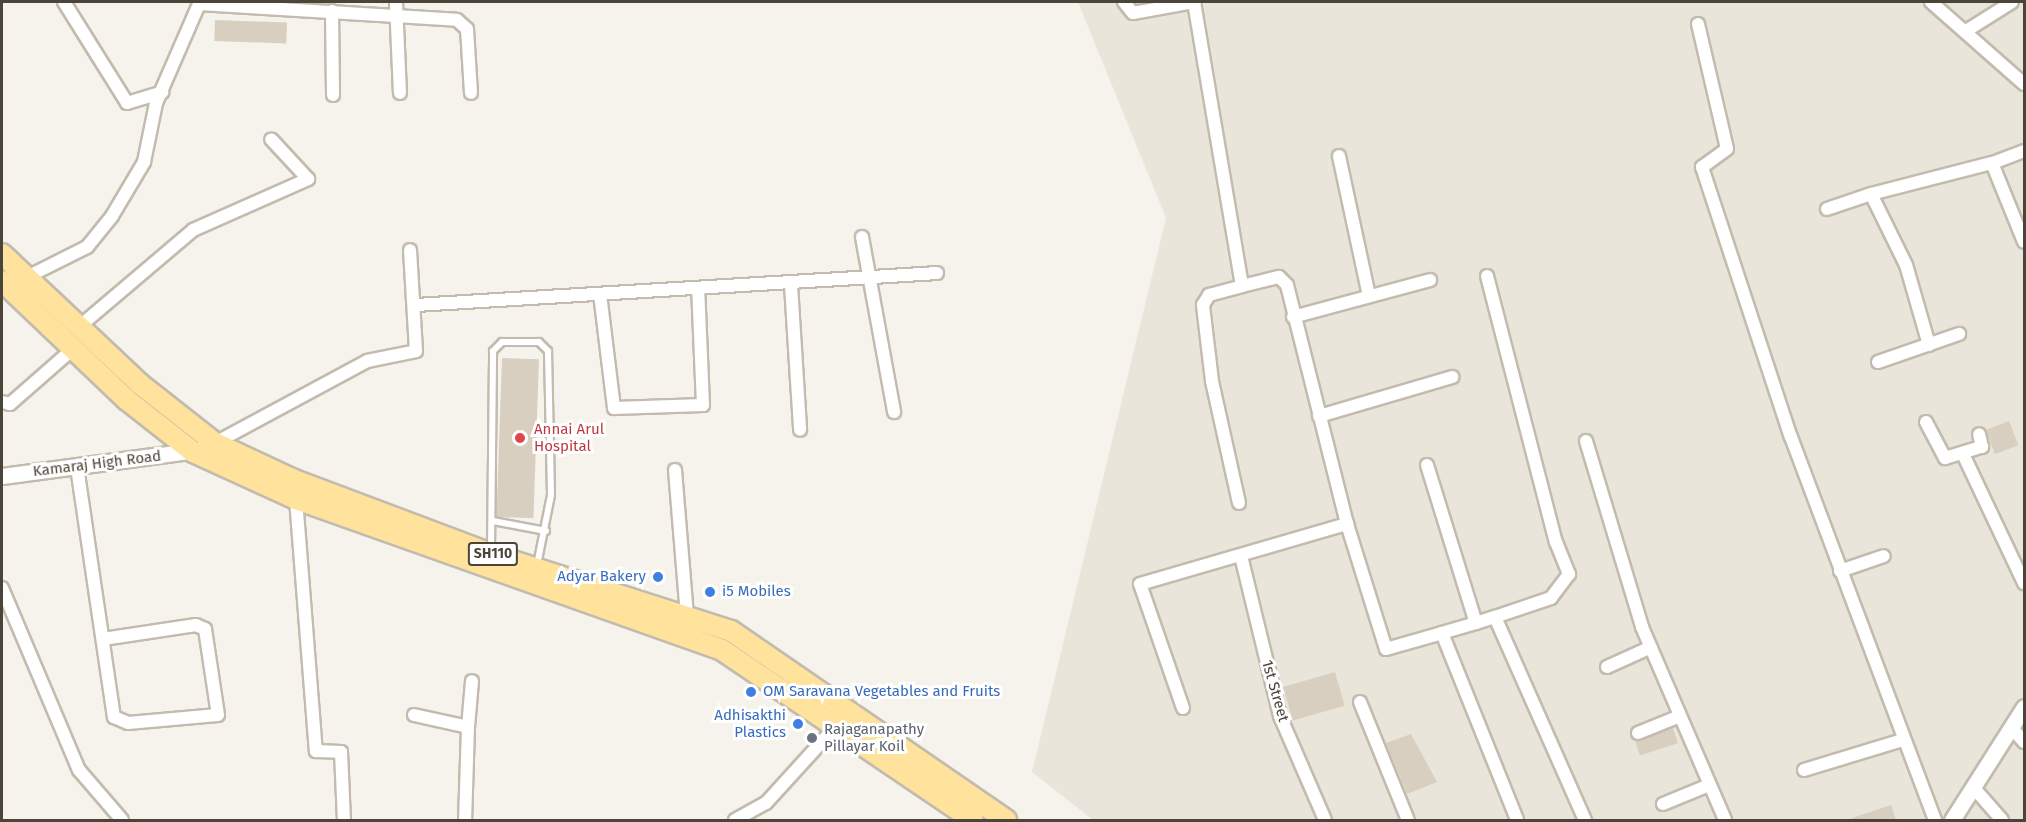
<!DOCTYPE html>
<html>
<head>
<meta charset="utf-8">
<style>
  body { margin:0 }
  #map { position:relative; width:2026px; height:822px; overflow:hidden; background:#f6f3ec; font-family:"Fira Sans",sans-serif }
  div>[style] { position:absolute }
  .residential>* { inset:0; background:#eae5da }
  .building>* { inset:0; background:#d8cfc1; transform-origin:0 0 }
  .roads { filter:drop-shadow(2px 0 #c2bbae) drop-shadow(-2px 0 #c2bbae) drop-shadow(0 2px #c2bbae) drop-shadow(0 -2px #c2bbae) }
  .service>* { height:6px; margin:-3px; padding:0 3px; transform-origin:3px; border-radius:3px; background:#fff }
  .minor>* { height:12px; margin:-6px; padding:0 6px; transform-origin:6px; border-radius:6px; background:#fff }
  .tertiary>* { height:15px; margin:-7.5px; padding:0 7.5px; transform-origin:7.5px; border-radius:7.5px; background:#fff }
  .primary>* { height:20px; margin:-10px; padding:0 10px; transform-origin:10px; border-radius:10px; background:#ffe39c }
  .dots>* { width:16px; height:16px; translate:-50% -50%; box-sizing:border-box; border:3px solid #fff; border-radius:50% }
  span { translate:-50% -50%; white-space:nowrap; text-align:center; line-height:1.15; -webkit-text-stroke:6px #fff; paint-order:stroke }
  .shield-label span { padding:2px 4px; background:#fff; border:2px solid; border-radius:4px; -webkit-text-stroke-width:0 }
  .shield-label { font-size:14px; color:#4b4439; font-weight:700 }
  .health-label { font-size:15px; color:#be3a42 }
  .left { translate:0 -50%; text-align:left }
  .street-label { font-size:15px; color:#4b4439 }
  .shop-label { font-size:15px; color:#366cbe }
  .right { translate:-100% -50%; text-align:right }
  .worship-label { font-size:15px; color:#5b616d }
  .frame { position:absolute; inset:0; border:3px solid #4b4439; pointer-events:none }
</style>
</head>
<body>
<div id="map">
  <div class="residential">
    <i style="clip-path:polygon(1078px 2px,2024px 2px,2024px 820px,1093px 820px,1032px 772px,1166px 218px)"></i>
  </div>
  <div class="building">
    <i style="left:215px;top:20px;width:72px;height:21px;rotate:2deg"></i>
    <i style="left:502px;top:358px;width:37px;height:159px;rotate:2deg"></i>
    <i style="left:2009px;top:421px;width:26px;height:25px;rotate:69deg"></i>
    <i style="left:1335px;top:672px;width:35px;height:54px;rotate:74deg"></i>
    <i style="left:1673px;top:728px;width:16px;height:40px;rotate:72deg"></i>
    <i style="clip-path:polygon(1411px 734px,1437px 782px,1407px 794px,1386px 743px)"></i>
    <i style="clip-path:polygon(1891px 805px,1896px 820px,1852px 820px,1852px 818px)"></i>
  </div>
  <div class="roads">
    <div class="service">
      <i style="left:493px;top:521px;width:54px;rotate:10.7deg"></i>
      <i style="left:491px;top:550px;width:199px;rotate:-89.4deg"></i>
      <i style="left:493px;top:351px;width:13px;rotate:-45deg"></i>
      <i style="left:502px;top:342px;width:37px"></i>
      <i style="left:539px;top:342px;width:13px;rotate:45deg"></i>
      <i style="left:548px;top:351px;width:144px;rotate:88.8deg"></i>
      <i style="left:551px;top:495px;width:71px;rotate:101.3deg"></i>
    </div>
    <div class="minor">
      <i style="left:64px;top:2px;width:119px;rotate:58deg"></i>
      <i style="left:127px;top:103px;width:37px;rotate:-17deg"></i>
      <i style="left:396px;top:2px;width:91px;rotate:87.5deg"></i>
      <i style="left:1124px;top:2px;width:14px;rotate:51deg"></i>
      <i style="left:1133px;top:13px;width:63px;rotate:-10.1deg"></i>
      <i style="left:1194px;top:2px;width:288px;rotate:80.4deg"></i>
      <i style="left:1242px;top:286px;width:38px;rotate:-14deg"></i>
      <i style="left:1279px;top:277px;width:11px;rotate:45deg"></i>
      <i style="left:1287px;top:285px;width:246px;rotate:75.9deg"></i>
      <i style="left:1347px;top:524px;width:131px;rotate:72.7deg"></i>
      <i style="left:1386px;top:649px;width:58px;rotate:-15.9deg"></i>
      <i style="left:1931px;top:2px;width:124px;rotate:41.4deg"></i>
      <i style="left:199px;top:4px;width:258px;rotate:3.5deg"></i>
      <i style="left:457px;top:20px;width:13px;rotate:42deg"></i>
      <i style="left:467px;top:29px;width:64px;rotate:86.4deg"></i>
      <i style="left:332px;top:11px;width:84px;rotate:89.3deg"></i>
      <i style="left:1698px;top:24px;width:128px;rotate:76.9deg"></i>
      <i style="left:1727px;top:149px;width:31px;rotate:144deg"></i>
      <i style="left:1702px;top:167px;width:284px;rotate:71.8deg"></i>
      <i style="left:1791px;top:437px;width:409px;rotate:69.4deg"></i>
      <i style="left:1966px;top:31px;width:54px;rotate:-32.2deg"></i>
      <i style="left:2024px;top:151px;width:34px;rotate:159deg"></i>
      <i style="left:1992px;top:163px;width:85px;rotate:67.9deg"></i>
      <i style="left:1339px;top:156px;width:143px;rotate:77.9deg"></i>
      <i style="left:1827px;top:209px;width:46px;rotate:-18.8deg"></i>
      <i style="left:862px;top:237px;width:178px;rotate:79.6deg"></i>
      <i style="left:1487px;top:276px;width:275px;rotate:75.5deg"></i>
      <i style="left:1556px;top:542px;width:35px;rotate:68deg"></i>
      <i style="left:1569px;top:574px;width:30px;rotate:127deg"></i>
      <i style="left:1551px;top:598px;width:59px;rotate:161.3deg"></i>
      <i style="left:21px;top:280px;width:74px;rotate:-26.6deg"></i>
      <i style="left:87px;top:247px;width:40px;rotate:-51deg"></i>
      <i style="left:112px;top:216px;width:63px;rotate:-59.3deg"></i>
      <i style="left:144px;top:162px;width:60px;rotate:-78.5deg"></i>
      <i style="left:156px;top:103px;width:110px;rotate:-66.5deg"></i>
      <i style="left:791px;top:285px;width:145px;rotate:86.4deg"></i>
      <i style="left:600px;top:294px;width:115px;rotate:83deg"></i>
      <i style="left:614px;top:408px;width:89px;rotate:-1.9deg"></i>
      <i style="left:703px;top:405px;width:117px;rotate:-92.4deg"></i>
      <i style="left:416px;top:305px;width:522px;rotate:-3.51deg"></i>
      <i style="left:1293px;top:317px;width:142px;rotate:-15.1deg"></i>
      <i style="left:80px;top:326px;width:148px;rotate:-40.3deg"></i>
      <i style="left:193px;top:230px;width:126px;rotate:-23.9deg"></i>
      <i style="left:308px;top:179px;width:54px;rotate:-132.8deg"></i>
      <i style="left:1929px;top:345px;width:83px;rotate:-106deg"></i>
      <i style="left:1906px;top:265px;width:79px;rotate:-116.2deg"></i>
      <i style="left:1871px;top:194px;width:125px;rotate:-14.4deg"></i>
      <i style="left:1878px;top:362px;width:86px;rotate:-19.1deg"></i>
      <i style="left:2px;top:402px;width:8px;rotate:14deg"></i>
      <i style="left:10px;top:404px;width:85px;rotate:-41.2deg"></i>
      <i style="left:1319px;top:416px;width:139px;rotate:-16.3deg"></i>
      <i style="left:1926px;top:422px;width:41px;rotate:62.2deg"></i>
      <i style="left:1945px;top:458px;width:39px;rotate:-17deg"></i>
      <i style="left:1982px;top:447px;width:13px;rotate:-103deg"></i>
      <i style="left:1586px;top:441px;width:194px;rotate:73.2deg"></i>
      <i style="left:1642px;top:627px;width:210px;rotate:66.7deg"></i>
      <i style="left:215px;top:443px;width:173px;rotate:-28.3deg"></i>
      <i style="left:367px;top:361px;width:50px;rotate:-11.5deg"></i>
      <i style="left:416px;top:351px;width:101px;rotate:-93.4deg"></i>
      <i style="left:1963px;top:454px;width:143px;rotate:64.7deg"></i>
      <i style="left:1427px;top:465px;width:165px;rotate:72.8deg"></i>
      <i style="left:1476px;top:623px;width:35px;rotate:164deg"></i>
      <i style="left:1442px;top:633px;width:201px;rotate:68.1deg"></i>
      <i style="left:77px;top:467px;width:253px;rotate:81.6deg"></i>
      <i style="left:114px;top:717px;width:15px;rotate:23deg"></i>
      <i style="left:128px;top:723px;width:90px;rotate:-5.1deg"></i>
      <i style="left:218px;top:715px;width:87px;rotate:-98.6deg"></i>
      <i style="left:205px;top:629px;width:10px;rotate:-156deg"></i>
      <i style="left:196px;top:625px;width:94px;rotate:171.4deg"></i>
      <i style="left:675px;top:470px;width:146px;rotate:85.3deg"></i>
      <i style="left:296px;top:499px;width:253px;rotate:85.5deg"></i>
      <i style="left:316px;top:751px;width:25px;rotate:2deg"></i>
      <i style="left:341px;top:752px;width:68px;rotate:87.5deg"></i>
      <i style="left:1239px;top:503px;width:125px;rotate:-102.5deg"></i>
      <i style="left:1212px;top:381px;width:77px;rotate:-96.8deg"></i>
      <i style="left:1203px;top:305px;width:12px;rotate:-59deg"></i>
      <i style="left:1209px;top:295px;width:34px;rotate:-15deg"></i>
      <i style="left:1241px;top:556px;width:165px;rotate:76.3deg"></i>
      <i style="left:1280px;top:716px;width:113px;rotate:66.6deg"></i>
      <i style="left:1840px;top:571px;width:46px;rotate:-18.8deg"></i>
      <i style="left:2px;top:588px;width:198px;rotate:67.1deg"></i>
      <i style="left:79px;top:770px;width:66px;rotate:49.3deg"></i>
      <i style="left:1476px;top:623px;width:20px;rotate:-18deg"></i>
      <i style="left:1495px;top:617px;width:222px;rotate:66.1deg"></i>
      <i style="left:1607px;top:667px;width:48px;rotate:-24.4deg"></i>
      <i style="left:1360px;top:702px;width:127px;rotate:67.9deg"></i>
      <i style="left:1183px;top:708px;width:131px;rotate:-109.1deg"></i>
      <i style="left:1140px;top:584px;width:216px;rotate:-16.2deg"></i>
      <i style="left:414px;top:715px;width:55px;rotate:12.5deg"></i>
      <i style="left:468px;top:727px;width:93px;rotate:91.8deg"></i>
      <i style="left:468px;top:727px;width:46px;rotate:-85deg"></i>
      <i style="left:2011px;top:727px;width:20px;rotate:49deg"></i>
      <i style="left:1638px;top:733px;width:45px;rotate:-22deg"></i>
      <i style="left:1804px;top:770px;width:103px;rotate:-16.9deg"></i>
      <i style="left:1973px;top:787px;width:44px;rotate:48.7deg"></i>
      <i style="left:1663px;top:804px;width:50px;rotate:-22.4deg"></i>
      <i style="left:735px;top:820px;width:35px;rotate:-29deg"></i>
      <i style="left:766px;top:803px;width:107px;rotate:-47.7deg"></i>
    </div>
    <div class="tertiary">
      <i style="left:2px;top:476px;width:198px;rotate:-7.6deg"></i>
      <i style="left:1952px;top:820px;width:134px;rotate:-57.5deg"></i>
    </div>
    <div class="primary">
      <i style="left:2px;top:254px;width:190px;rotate:43.3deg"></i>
      <i style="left:140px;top:384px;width:95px;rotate:38.2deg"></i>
      <i style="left:215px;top:443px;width:87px;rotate:25.1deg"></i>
      <i style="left:294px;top:480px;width:210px;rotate:20.6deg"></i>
      <i style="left:491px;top:554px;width:252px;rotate:17.8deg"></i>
      <i style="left:731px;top:631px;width:334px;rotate:34.5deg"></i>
      <i style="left:2px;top:281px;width:173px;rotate:43.6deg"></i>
      <i style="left:127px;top:400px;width:84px;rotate:38.2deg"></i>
      <i style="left:193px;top:452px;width:113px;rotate:24.5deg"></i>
      <i style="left:296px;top:499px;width:452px;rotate:19.5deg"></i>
      <i style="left:722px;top:650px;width:303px;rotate:34.1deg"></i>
    </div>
  </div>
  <div class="dots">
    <i style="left:520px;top:438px;background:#e0444e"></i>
    <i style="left:658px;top:577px;background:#3f7fe0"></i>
    <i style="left:710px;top:592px;background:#3f7fe0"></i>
    <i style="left:751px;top:692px;background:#3f7fe0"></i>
    <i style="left:798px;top:724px;background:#3f7fe0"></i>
    <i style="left:812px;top:738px;background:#6b7280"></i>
  </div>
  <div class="shield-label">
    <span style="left:493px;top:554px">SH110</span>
  </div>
  <div class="health-label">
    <span class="left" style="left:534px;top:438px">Annai Arul<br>Hospital</span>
  </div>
  <div class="street-label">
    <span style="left:97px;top:464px;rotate:-7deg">Kamaraj High Road</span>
    <span style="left:1275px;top:691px;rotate:74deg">1st Street</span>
  </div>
  <div class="shop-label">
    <span class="right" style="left:646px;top:577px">Adyar Bakery</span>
    <span class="left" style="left:722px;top:592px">i5 Mobiles</span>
    <span class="left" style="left:763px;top:692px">OM Saravana Vegetables and Fruits</span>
    <span class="right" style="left:786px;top:724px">Adhisakthi<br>Plastics</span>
  </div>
  <div class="worship-label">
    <span class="left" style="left:824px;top:738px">Rajaganapathy<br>Pillayar Koil</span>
  </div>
  <div class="frame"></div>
</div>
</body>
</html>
